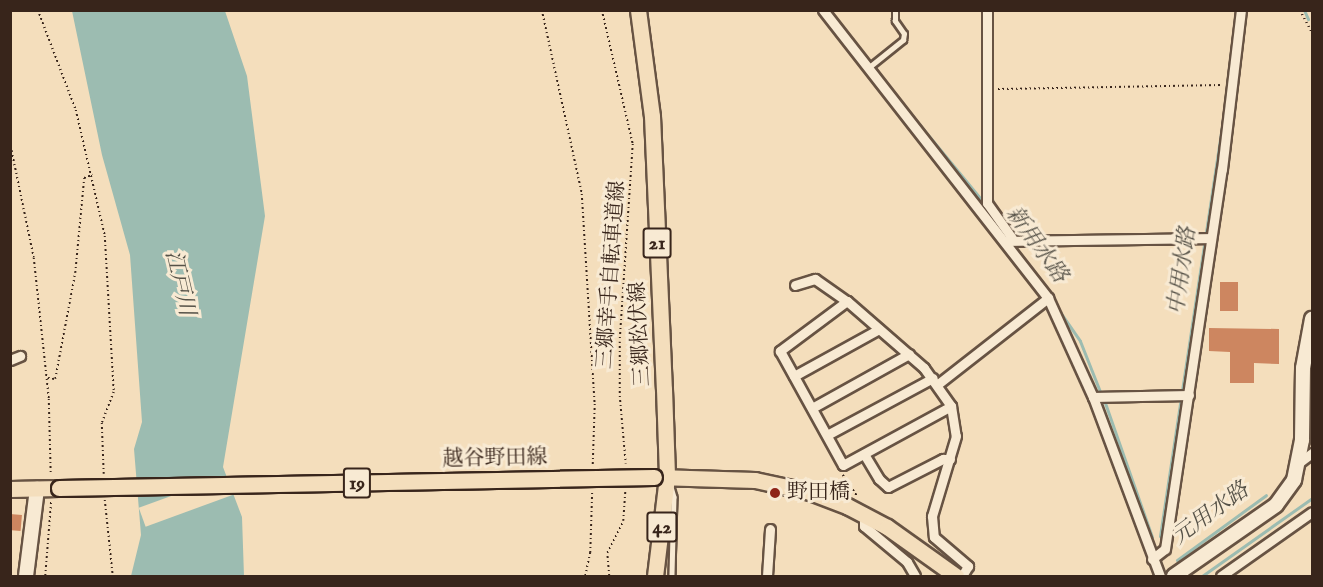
<!DOCTYPE html>
<html>
<head>
<meta charset="utf-8">
<style>
  body { margin:0 }
  #map { position:relative; width:1323px; height:587px; overflow:hidden; background:#f4debc; font-family:"IM FELL English","Noto Serif JP",serif }
  div>[style] { position:absolute }
  .water>* { inset:0; background:#9cbcb1 }
  .pier>* { inset:0; background:#f4debc; transform-origin:0 0 }
  .stream>* { height:3px; margin:-1.5px; padding:0 1.5px; transform-origin:1.5px; border-radius:1.5px; background:#9cbcb1 }
  .building>* { inset:0; background:#cd8660; transform-origin:0 0 }
  .path>* { height:1.5px; margin-top:-0.75px; transform-origin:0; background:repeating-linear-gradient(90deg,#38251b 0 1.5px,transparent 0 4.5px) }
  .roads { filter:drop-shadow(2px 0 #675343) drop-shadow(-2px 0 #675343) drop-shadow(0 2px #675343) drop-shadow(0 -2px #675343) }
  .lane>* { height:4.5px; margin:-2.25px; padding:0 2.25px; transform-origin:2.25px; border-radius:2.25px; background:#f8ead3 }
  .street>* { height:9px; margin:-4.5px; padding:0 4.5px; transform-origin:4.5px; border-radius:4.5px; background:#f8ead3 }
  .secondary>* { height:14px; margin:-7px; padding:0 7px; transform-origin:7px; border-radius:7px; background:#f8ead3 }
  .primary>* { height:15px; margin:-7.5px; padding:0 7.5px; transform-origin:7.5px; border-radius:7.5px; background:#f4debc }
  .bridges { filter:drop-shadow(2px 0 #38251b) drop-shadow(-2px 0 #38251b) drop-shadow(0 2px #38251b) drop-shadow(0 -2px #38251b) }
  .primary-bridge>* { height:15px; margin:-7.5px; padding:0 7.5px; transform-origin:7.5px; border-radius:7.5px; background:#f4debc }
  .dots>* { width:16px; height:16px; translate:-50% -50%; box-sizing:border-box; border:3px solid #f8ead3; border-radius:50% }
  span { translate:-50% -50%; white-space:nowrap; text-align:center; line-height:1.15; -webkit-text-stroke:6px #f8ead3; paint-order:stroke }
  .shield-label span { padding:2px 4px; background:#f8ead3; border:2px solid; border-radius:4px; -webkit-text-stroke-width:0 }
  .shield-label { font-size:20px; color:#38251b; font-weight:700 }
  .street-label { font-size:21px; color:#38251b }
  .poi-label { font-size:21px; color:#38251b }
  .left { translate:0 -50%; text-align:left }
  .water-label { font-size:22px; color:#565248; font-style:italic }
  .frame { position:absolute; inset:0; border:12px solid #38251b; pointer-events:none }
</style>
</head>
<body>
<div id="map">
  <div class="water">
    <i style="clip-path:polygon(72px 11px,225px 11px,247px 76px,265px 216px,223px 467px,242px 517px,244px 576px,131px 576px,141px 535px,134px 449px,142px 422px,130px 255px,102px 155px)"></i>
  </div>
  <div class="pier">
    <i style="left:229px;top:475px;width:20px;height:96px;rotate:70deg"></i>
  </div>
  <div class="stream">
    <i style="left:1304px;top:10px;width:10px;rotate:66deg"></i>
    <i style="left:891px;top:90px;width:146px;rotate:50.5deg"></i>
    <i style="left:991px;top:190px;width:17px;rotate:83deg"></i>
    <i style="left:1012px;top:243px;width:119px;rotate:55.2deg"></i>
    <i style="left:1080px;top:341px;width:57px;rotate:68.4deg"></i>
    <i style="left:1104px;top:400px;width:145px;rotate:70.7deg"></i>
    <i style="left:1160px;top:536px;width:448px;rotate:-81.4deg"></i>
    <i style="left:1177px;top:560px;width:110px;rotate:-36.1deg"></i>
    <i style="left:1202px;top:576px;width:135px;rotate:-35.3deg"></i>
  </div>
  <div class="building">
    <i style="left:1220px;top:282px;width:18px;height:29px"></i>
    <i style="clip-path:polygon(1209px 328px,1279px 329px,1279px 364px,1254px 363px,1254px 383px,1230px 383px,1230px 352px,1209px 351px)"></i>
    <i style="left:10px;top:514px;width:12px;height:16px;rotate:5deg"></i>
  </div>
  <div class="path">
    <i style="left:38px;top:10px;width:107px;rotate:69.2deg"></i>
    <i style="left:76px;top:110px;width:129px;rotate:77deg"></i>
    <i style="left:105px;top:236px;width:156px;rotate:86.7deg"></i>
    <i style="left:114px;top:392px;width:33px;rotate:111deg"></i>
    <i style="left:102px;top:423px;width:51px;rotate:87.8deg"></i>
    <i style="left:542px;top:10px;width:188px;rotate:77.7deg"></i>
    <i style="left:582px;top:194px;width:210px;rotate:86.5deg"></i>
    <i style="left:595px;top:404px;width:61px;rotate:91.9deg"></i>
    <i style="left:602px;top:10px;width:138px;rotate:77deg"></i>
    <i style="left:633px;top:144px;width:198px;rotate:93.8deg"></i>
    <i style="left:620px;top:342px;width:54px;rotate:90deg"></i>
    <i style="left:620px;top:396px;width:68px;rotate:85deg"></i>
    <i style="left:1300px;top:10px;width:26px;rotate:62deg"></i>
    <i style="left:998px;top:89px;width:223px;rotate:-1deg"></i>
    <i style="left:10px;top:142px;width:118px;rotate:78.3deg"></i>
    <i style="left:34px;top:258px;width:142px;rotate:83.9deg"></i>
    <i style="left:49px;top:399px;width:75px;rotate:88.5deg"></i>
    <i style="left:48px;top:378px;width:7px;rotate:8deg"></i>
    <i style="left:55px;top:379px;width:108px;rotate:-79.3deg"></i>
    <i style="left:75px;top:273px;width:95px;rotate:-84.6deg"></i>
    <i style="left:84px;top:178px;width:9px;rotate:-21deg"></i>
    <i style="left:843px;top:475px;width:25px;rotate:56deg"></i>
    <i style="left:105px;top:500px;width:76px;rotate:84deg"></i>
    <i style="left:45px;top:576px;width:76px;rotate:-85.5deg"></i>
    <i style="left:585px;top:576px;width:24px;rotate:-78deg"></i>
    <i style="left:590px;top:553px;width:62px;rotate:-88.2deg"></i>
    <i style="left:609px;top:576px;width:23px;rotate:-95deg"></i>
    <i style="left:607px;top:553px;width:36px;rotate:-63deg"></i>
    <i style="left:623px;top:521px;width:31px;rotate:-86deg"></i>
  </div>
  <div class="roads">
    <div class="lane">
      <i style="left:868px;top:68px;width:45px;rotate:-38.7deg"></i>
      <i style="left:903px;top:40px;width:6px;rotate:-81deg"></i>
      <i style="left:904px;top:34px;width:16px;rotate:-125deg"></i>
      <i style="left:895px;top:21px;width:11px;rotate:-90deg"></i>
      <i style="left:671px;top:487px;width:10px;rotate:73deg"></i>
      <i style="left:674px;top:497px;width:79px;rotate:91.5deg"></i>
    </div>
    <div class="street">
      <i style="left:823px;top:10px;width:365px;rotate:52deg"></i>
      <i style="left:1048px;top:298px;width:109px;rotate:65.6deg"></i>
      <i style="left:1093px;top:397px;width:191px;rotate:69.5deg"></i>
      <i style="left:987px;top:10px;width:193px;rotate:90deg"></i>
      <i style="left:987px;top:203px;width:43px;rotate:54.5deg"></i>
      <i style="left:1007px;top:241px;width:204px;rotate:-0.8deg"></i>
      <i style="left:795px;top:285px;width:21px;rotate:-17deg"></i>
      <i style="left:815px;top:279px;width:39px;rotate:35deg"></i>
      <i style="left:847px;top:301px;width:102px;rotate:41deg"></i>
      <i style="left:924px;top:368px;width:47px;rotate:54.6deg"></i>
      <i style="left:951px;top:406px;width:30px;rotate:81deg"></i>
      <i style="left:956px;top:436px;width:84px;rotate:106.7deg"></i>
      <i style="left:932px;top:516px;width:21px;rotate:85deg"></i>
      <i style="left:934px;top:537px;width:45px;rotate:40.5deg"></i>
      <i style="left:968px;top:566px;width:12px;rotate:121deg"></i>
      <i style="left:847px;top:301px;width:84px;rotate:143.3deg"></i>
      <i style="left:780px;top:351px;width:130px;rotate:61.1deg"></i>
      <i style="left:843px;top:465px;width:123px;rotate:-28.6deg"></i>
      <i style="left:10px;top:360px;width:11px;rotate:-22deg"></i>
      <i style="left:794px;top:376px;width:97px;rotate:-28.9deg"></i>
      <i style="left:938px;top:384px;width:140px;rotate:-38deg"></i>
      <i style="left:1093px;top:397px;width:96px;rotate:-1.2deg"></i>
      <i style="left:812px;top:408px;width:111px;rotate:-29.1deg"></i>
      <i style="left:827px;top:435px;width:120px;rotate:-28.3deg"></i>
      <i style="left:864px;top:454px;width:29px;rotate:59deg"></i>
      <i style="left:879px;top:479px;width:12px;rotate:42deg"></i>
      <i style="left:888px;top:487px;width:62px;rotate:-27deg"></i>
      <i style="left:943px;top:459px;width:7px"></i>
      <i style="left:1300px;top:462px;width:15px;rotate:-37deg"></i>
      <i style="left:864px;top:514px;width:12px;rotate:90deg"></i>
      <i style="left:864px;top:526px;width:56px;rotate:39.9deg"></i>
      <i style="left:907px;top:562px;width:16px;rotate:60deg"></i>
      <i style="left:1152px;top:559px;width:16px;rotate:-38deg"></i>
      <i style="left:1165px;top:549px;width:384px;rotate:-81.5deg"></i>
      <i style="left:1222px;top:169px;width:160px;rotate:-83.2deg"></i>
      <i style="left:767px;top:576px;width:47px;rotate:-86.3deg"></i>
      <i style="left:1221px;top:576px;width:111px;rotate:-35.1deg"></i>
    </div>
    <div class="secondary">
      <i style="left:26px;top:576px;width:88px;rotate:-82.8deg"></i>
      <i style="left:1174px;top:576px;width:124px;rotate:-34.8deg"></i>
      <i style="left:1276px;top:505px;width:31px;rotate:-54deg"></i>
      <i style="left:1294px;top:480px;width:41px;rotate:-78.7deg"></i>
      <i style="left:1302px;top:440px;width:72px;rotate:-89.2deg"></i>
      <i style="left:1303px;top:368px;width:50px;rotate:-79.6deg"></i>
    </div>
    <div class="primary">
      <i style="left:638px;top:10px;width:107px;rotate:82.5deg"></i>
      <i style="left:652px;top:116px;width:273px;rotate:87.5deg"></i>
      <i style="left:664px;top:389px;width:88px;rotate:88deg"></i>
      <i style="left:667px;top:477px;width:100px;rotate:96.9deg"></i>
      <i style="left:657px;top:477px;width:98px;rotate:1.8deg"></i>
      <i style="left:755px;top:480px;width:56px;rotate:12.3deg"></i>
      <i style="left:810px;top:492px;width:40px;rotate:21deg"></i>
      <i style="left:847px;top:506px;width:45px;rotate:27.7deg"></i>
      <i style="left:887px;top:527px;width:85px;rotate:35.4deg"></i>
      <i style="left:10px;top:489px;width:49px;rotate:-1.2deg"></i>
    </div>
  </div>
  <div class="bridges">
    <div class="primary-bridge">
      <i style="left:59px;top:488px;width:595px;rotate:-1.06deg"></i>
    </div>
  </div>
  <div class="dots">
    <i style="left:775px;top:493px;background:#8f2418"></i>
  </div>
  <div class="shield-label">
    <span style="left:657px;top:243px">21</span>
    <span style="left:357px;top:483px">19</span>
    <span style="left:662px;top:527px">42</span>
  </div>
  <div class="street-label">
    <span style="left:612px;top:275px;rotate:-86deg">三郷幸手自転車道線</span>
    <span style="left:641px;top:334px;rotate:-93deg">三郷松伏線</span>
    <span style="left:495px;top:459px;rotate:-1deg">越谷野田線</span>
  </div>
  <div class="poi-label">
    <span class="left" style="left:787px;top:493px">野田橋</span>
  </div>
  <div class="water-label">
    <span style="left:1036px;top:245px;rotate:54deg">新用水路</span>
    <span style="left:1183px;top:271px;rotate:-82deg">中用水路</span>
    <span style="left:179px;top:283px;rotate:77deg">江戸川</span>
    <span style="left:1211px;top:514px;rotate:-36deg">元用水路</span>
  </div>
  <div class="frame"></div>
</div>
</body>
</html>
